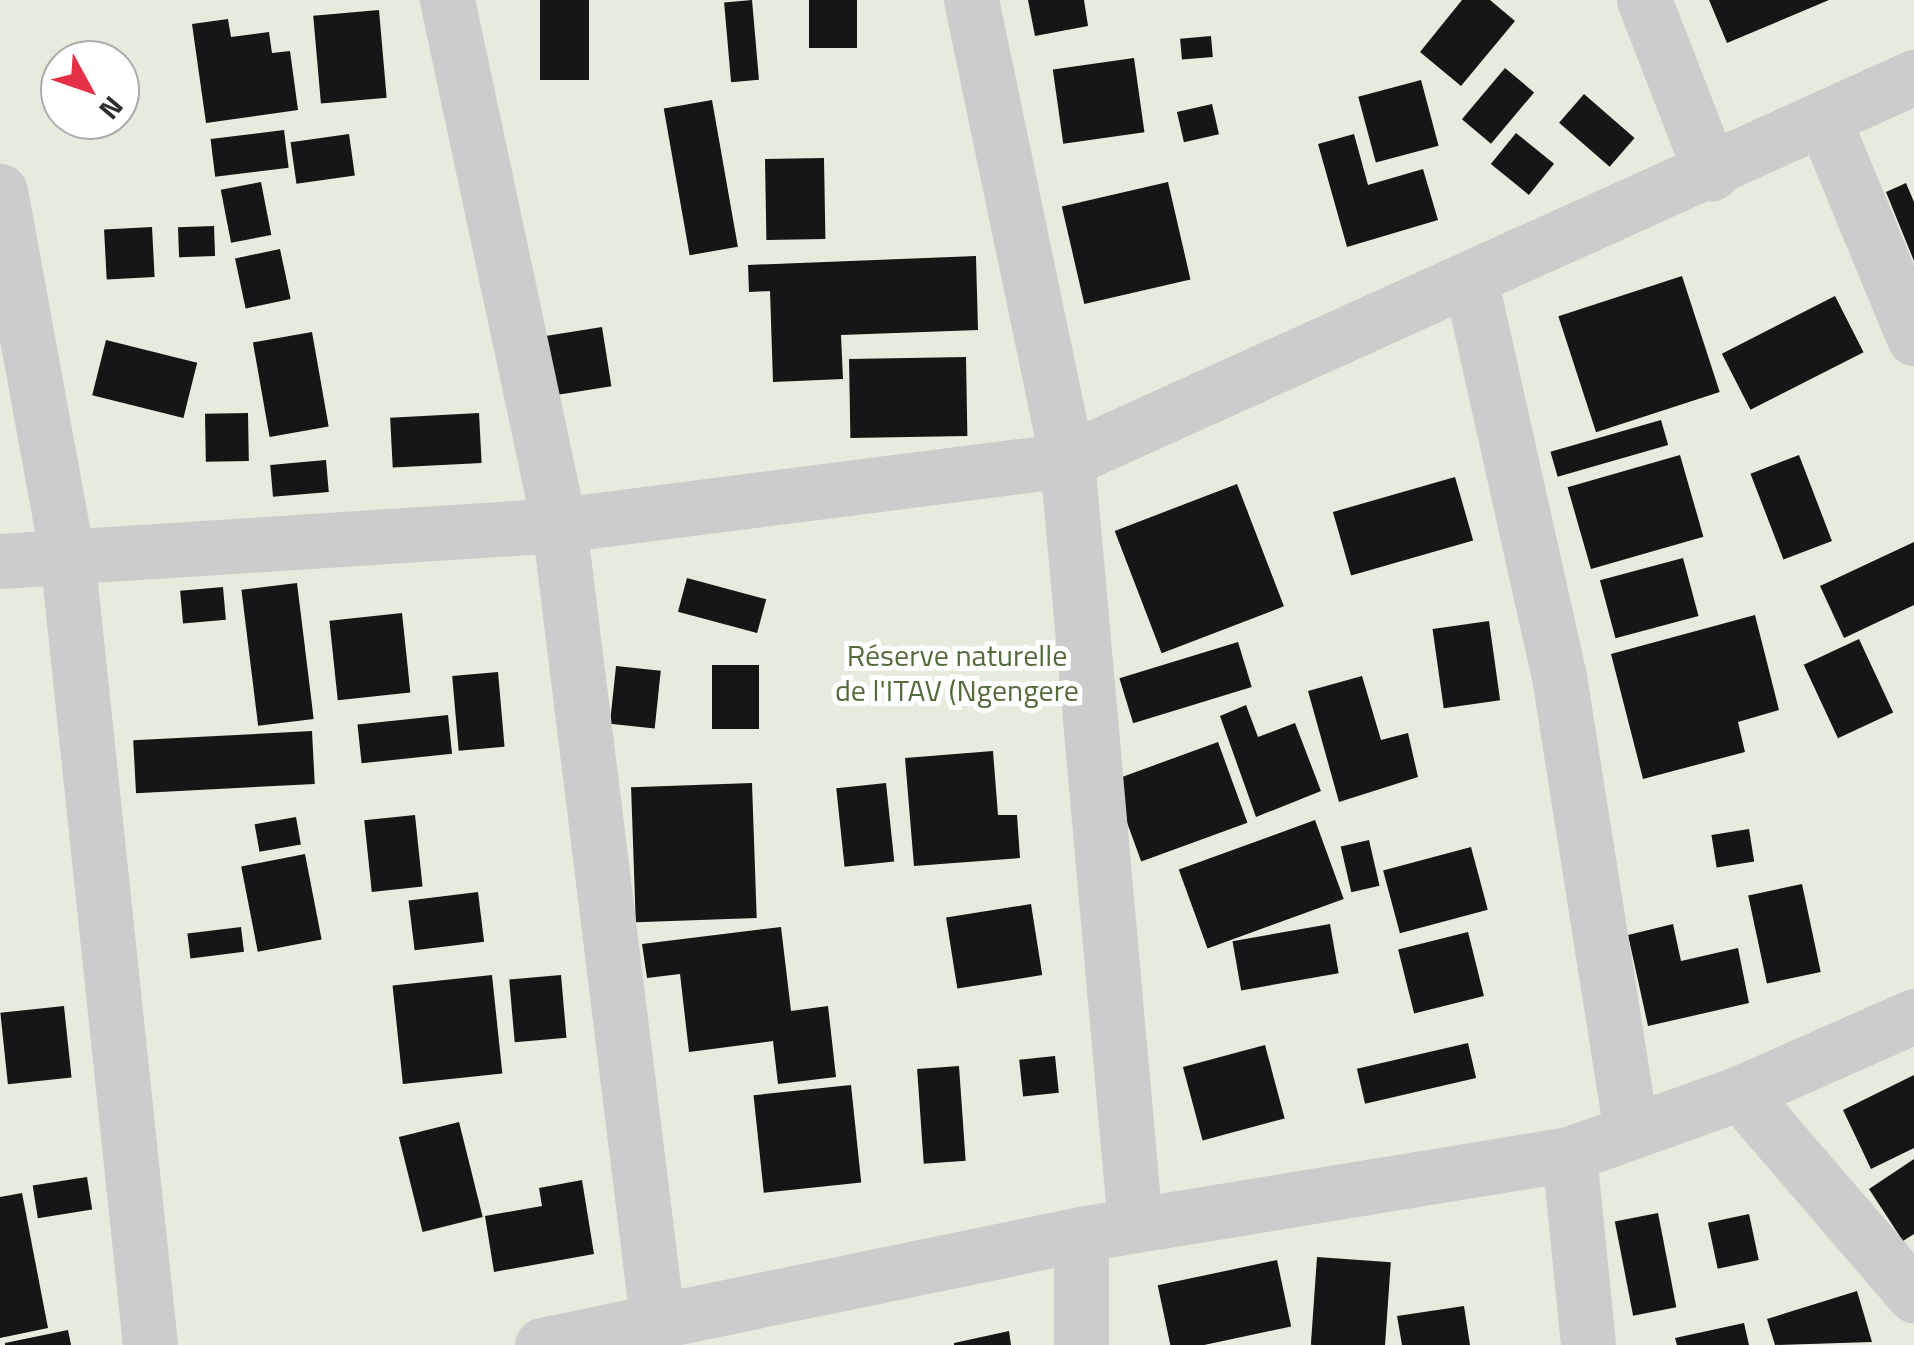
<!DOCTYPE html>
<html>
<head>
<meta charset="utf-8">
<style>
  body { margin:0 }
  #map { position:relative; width:1914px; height:1345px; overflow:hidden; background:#fff; font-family:"Titillium Web",sans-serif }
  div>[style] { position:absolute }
  .green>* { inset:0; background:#e6ecdd }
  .building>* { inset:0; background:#161616; transform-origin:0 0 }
  .minor>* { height:55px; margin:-27.5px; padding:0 27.5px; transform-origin:27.5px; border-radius:27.5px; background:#ccc }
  span { translate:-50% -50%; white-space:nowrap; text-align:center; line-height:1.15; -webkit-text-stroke:10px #fff; paint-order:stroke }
  .park-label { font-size:30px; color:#546b3c }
  .north { position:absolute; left:40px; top:40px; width:100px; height:100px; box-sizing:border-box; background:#fff; border:2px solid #acacac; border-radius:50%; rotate:130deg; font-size:28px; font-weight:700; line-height:40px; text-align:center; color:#2f2f2f }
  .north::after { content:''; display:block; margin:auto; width:35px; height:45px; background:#e53147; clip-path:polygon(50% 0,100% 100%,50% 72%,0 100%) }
</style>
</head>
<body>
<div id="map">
  <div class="green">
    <i style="clip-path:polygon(evenodd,0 0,1914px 0,1914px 1345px,0 1345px,0 0,60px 60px,120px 60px,120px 120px,60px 120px,60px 60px)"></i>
  </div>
  <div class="building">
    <i style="left:540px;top:0;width:49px;height:80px"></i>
    <i style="left:752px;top:0;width:80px;height:28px;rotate:85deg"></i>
    <i style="left:809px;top:0;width:48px;height:48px"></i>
    <i style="clip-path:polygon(1028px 0,1084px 0,1088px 26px,1035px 36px)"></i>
    <i style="clip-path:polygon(1462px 0,1490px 0,1515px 21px,1461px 86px,1420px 52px)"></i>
    <i style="clip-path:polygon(1709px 0,1829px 0,1727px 43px)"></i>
    <i style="left:379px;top:10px;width:88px;height:66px;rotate:85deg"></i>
    <i style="clip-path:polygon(228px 19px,231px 37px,269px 32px,272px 53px,290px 51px,298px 110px,206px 123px,192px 24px)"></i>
    <i style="left:1211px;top:36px;width:21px;height:31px;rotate:85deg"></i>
    <i style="left:1134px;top:58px;width:75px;height:82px;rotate:82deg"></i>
    <i style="left:1505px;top:68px;width:38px;height:67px;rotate:40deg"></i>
    <i style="left:1421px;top:80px;width:68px;height:65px;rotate:75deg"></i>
    <i style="left:1584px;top:94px;width:67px;height:38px;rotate:41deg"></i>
    <i style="left:712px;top:100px;width:149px;height:49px;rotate:80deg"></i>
    <i style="left:1212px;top:104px;width:31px;height:36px;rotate:77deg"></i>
    <i style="left:284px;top:130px;width:38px;height:74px;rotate:83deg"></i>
    <i style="left:1516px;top:133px;width:49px;height:40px;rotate:39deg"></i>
    <i style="left:349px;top:134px;width:42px;height:59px;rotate:82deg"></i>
    <i style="clip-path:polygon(1354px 134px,1368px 185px,1423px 169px,1438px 220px,1347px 247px,1318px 144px)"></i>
    <i style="left:824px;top:158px;width:81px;height:59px;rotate:89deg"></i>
    <i style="left:261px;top:182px;width:54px;height:41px;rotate:79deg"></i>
    <i style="left:1168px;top:182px;width:100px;height:109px;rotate:77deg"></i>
    <i style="clip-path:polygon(1906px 183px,1914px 202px,1914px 261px,1886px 192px)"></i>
    <i style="left:214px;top:226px;width:30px;height:36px;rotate:88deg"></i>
    <i style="left:152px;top:227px;width:50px;height:48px;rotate:87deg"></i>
    <i style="left:280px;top:249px;width:51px;height:46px;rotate:78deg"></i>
    <i style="clip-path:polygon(976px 256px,978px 330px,841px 335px,843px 379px,773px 382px,770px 291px,749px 292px,748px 265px)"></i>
    <i style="left:1682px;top:276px;width:122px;height:130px;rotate:72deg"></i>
    <i style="left:1835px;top:296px;width:63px;height:127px;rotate:63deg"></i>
    <i style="left:602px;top:327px;width:60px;height:65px;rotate:81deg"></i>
    <i style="left:312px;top:332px;width:96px;height:60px;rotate:80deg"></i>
    <i style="left:106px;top:340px;width:94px;height:57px;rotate:14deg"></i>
    <i style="left:966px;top:357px;width:79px;height:117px;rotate:89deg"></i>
    <i style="left:248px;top:413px;width:48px;height:43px;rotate:89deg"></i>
    <i style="left:479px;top:413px;width:50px;height:89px;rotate:87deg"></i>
    <i style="left:1661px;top:420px;width:26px;height:115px;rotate:74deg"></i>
    <i style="left:1680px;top:455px;width:85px;height:117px;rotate:74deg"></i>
    <i style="left:1799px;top:455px;width:92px;height:52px;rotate:69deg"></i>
    <i style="left:326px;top:460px;width:32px;height:56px;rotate:85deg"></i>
    <i style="left:1455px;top:477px;width:66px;height:127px;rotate:74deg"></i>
    <i style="left:1237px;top:484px;width:131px;height:131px;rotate:69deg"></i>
    <i style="clip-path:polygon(1914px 542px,1914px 605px,1844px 638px,1820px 586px)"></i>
    <i style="left:1683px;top:558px;width:60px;height:86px;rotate:75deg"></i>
    <i style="left:687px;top:578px;width:82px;height:35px;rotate:15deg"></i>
    <i style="left:297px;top:583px;width:137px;height:56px;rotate:83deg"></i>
    <i style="left:223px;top:587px;width:33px;height:43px;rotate:85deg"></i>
    <i style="left:402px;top:613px;width:80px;height:73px;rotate:84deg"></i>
    <i style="clip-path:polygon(1755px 615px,1779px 710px,1738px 722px,1745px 752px,1643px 779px,1611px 654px)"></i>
    <i style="left:1489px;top:621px;width:80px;height:57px;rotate:82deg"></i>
    <i style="left:1859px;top:639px;width:81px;height:61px;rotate:65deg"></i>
    <i style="left:1238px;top:642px;width:47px;height:124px;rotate:73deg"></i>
    <i style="left:712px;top:665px;width:47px;height:64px"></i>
    <i style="left:616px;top:666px;width:45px;height:58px;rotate:6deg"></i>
    <i style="left:498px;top:672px;width:75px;height:46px;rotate:85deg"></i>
    <i style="clip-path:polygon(1362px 676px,1381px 740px,1408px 733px,1418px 777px,1339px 802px,1308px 691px)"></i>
    <i style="clip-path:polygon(1246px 705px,1258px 737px,1295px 723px,1321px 791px,1256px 817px,1220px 716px)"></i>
    <i style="left:448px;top:715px;width:39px;height:91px;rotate:84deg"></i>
    <i style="left:312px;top:731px;width:53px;height:179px;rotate:87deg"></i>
    <i style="left:1218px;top:742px;width:86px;height:113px;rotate:70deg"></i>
    <i style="clip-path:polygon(993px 751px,998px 815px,1017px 815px,1020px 858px,914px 866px,905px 758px)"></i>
    <i style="left:752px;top:783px;width:135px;height:121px;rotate:88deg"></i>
    <i style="left:886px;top:783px;width:79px;height:50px;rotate:84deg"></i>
    <i style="left:415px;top:815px;width:72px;height:51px;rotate:84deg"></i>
    <i style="left:296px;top:817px;width:28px;height:42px;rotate:80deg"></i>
    <i style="left:1315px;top:820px;width:84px;height:145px;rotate:70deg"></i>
    <i style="left:1749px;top:829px;width:33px;height:38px;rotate:81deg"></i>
    <i style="left:1369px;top:840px;width:47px;height:29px;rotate:77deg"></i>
    <i style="left:1471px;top:847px;width:65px;height:91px;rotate:75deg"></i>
    <i style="left:305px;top:854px;width:87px;height:65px;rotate:79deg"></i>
    <i style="left:1802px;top:884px;width:90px;height:55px;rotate:78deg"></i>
    <i style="left:478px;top:892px;width:50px;height:70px;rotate:83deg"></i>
    <i style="left:1031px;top:904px;width:72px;height:86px;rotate:81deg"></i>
    <i style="left:1330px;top:924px;width:50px;height:99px;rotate:80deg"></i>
    <i style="clip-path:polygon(1673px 924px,1681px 961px,1738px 948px,1749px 1003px,1648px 1026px,1628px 935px)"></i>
    <i style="left:241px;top:927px;width:25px;height:54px;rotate:83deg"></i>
    <i style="clip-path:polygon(781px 927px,791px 1011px,828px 1006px,836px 1077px,778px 1084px,773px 1041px,689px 1052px,680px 974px,647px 978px,642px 944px)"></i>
    <i style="left:1468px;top:932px;width:66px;height:72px;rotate:76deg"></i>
    <i style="left:492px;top:975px;width:99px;height:100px;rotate:84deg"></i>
    <i style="left:561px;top:975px;width:63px;height:52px;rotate:85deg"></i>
    <i style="left:64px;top:1006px;width:72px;height:64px;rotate:84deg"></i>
    <i style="left:1468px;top:1043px;width:36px;height:114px;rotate:77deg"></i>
    <i style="left:1265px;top:1045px;width:76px;height:85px;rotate:75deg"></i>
    <i style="left:1055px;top:1056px;width:37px;height:36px;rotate:84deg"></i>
    <i style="left:959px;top:1066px;width:95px;height:42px;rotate:86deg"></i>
    <i style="clip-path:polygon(1914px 1075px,1914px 1148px,1871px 1169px,1843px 1110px)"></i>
    <i style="left:851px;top:1085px;width:98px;height:98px;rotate:84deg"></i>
    <i style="left:459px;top:1122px;width:98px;height:62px;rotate:76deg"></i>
    <i style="clip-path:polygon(1914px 1159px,1914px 1234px,1903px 1241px,1869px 1189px)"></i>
    <i style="left:87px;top:1177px;width:33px;height:55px;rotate:81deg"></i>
    <i style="clip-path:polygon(582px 1180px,594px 1254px,494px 1272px,485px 1216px,542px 1206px,539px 1188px)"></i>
    <i style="clip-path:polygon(22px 1193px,48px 1328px,0 1338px,0 1197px)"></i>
    <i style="left:1658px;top:1213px;width:96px;height:44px;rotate:79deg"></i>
    <i style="left:1749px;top:1214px;width:47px;height:42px;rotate:78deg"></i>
    <i style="left:1317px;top:1257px;width:74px;height:88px;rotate:4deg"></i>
    <i style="left:1277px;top:1260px;width:68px;height:122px;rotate:78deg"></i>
    <i style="clip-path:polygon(1857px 1291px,1872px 1342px,1775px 1345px,1767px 1319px)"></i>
    <i style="clip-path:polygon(1464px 1306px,1470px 1345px,1402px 1345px,1397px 1316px)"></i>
    <i style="clip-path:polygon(1744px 1323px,1749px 1345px,1677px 1345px,1675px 1338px)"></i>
    <i style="clip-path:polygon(68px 1330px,71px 1345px,5px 1345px,5px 1343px)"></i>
    <i style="clip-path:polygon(1009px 1331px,1011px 1345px,954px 1345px,954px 1343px)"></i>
  </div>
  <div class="minor">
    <i style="left:447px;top:0;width:537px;rotate:77.96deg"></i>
    <i style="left:559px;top:525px;width:800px;rotate:82.96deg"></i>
    <i style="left:971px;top:0;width:470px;rotate:78.2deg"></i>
    <i style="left:1067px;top:460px;width:768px;rotate:84.92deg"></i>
    <i style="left:1644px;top:0;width:186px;rotate:68.8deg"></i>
    <i style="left:1825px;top:123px;width:233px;rotate:67.5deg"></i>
    <i style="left:0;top:191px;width:370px;rotate:79.6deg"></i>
    <i style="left:67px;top:555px;width:794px;rotate:84deg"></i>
    <i style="left:1471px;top:283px;width:404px;rotate:77.4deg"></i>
    <i style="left:1559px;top:677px;width:460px;rotate:81deg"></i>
    <i style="left:0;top:561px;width:560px;rotate:-3.68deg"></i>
    <i style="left:559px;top:525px;width:512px;rotate:-7.29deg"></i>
    <i style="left:1067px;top:460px;width:930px;rotate:-24.33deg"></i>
    <i style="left:1740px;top:1093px;width:267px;rotate:49.3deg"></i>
    <i style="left:1569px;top:1154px;width:192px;rotate:84.3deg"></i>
    <i style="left:1081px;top:1234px;width:111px;rotate:90deg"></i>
    <i style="left:542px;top:1345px;width:550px;rotate:-11.64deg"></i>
    <i style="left:1081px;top:1234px;width:495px;rotate:-9.3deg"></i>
    <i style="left:1569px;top:1154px;width:182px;rotate:-19.6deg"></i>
    <i style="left:1740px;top:1093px;width:190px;rotate:-23.9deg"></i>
  </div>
  <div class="park-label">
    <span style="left:957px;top:672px">Réserve naturelle<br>de l'ITAV (Ngengere</span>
  </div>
  <div class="north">N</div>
</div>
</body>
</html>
